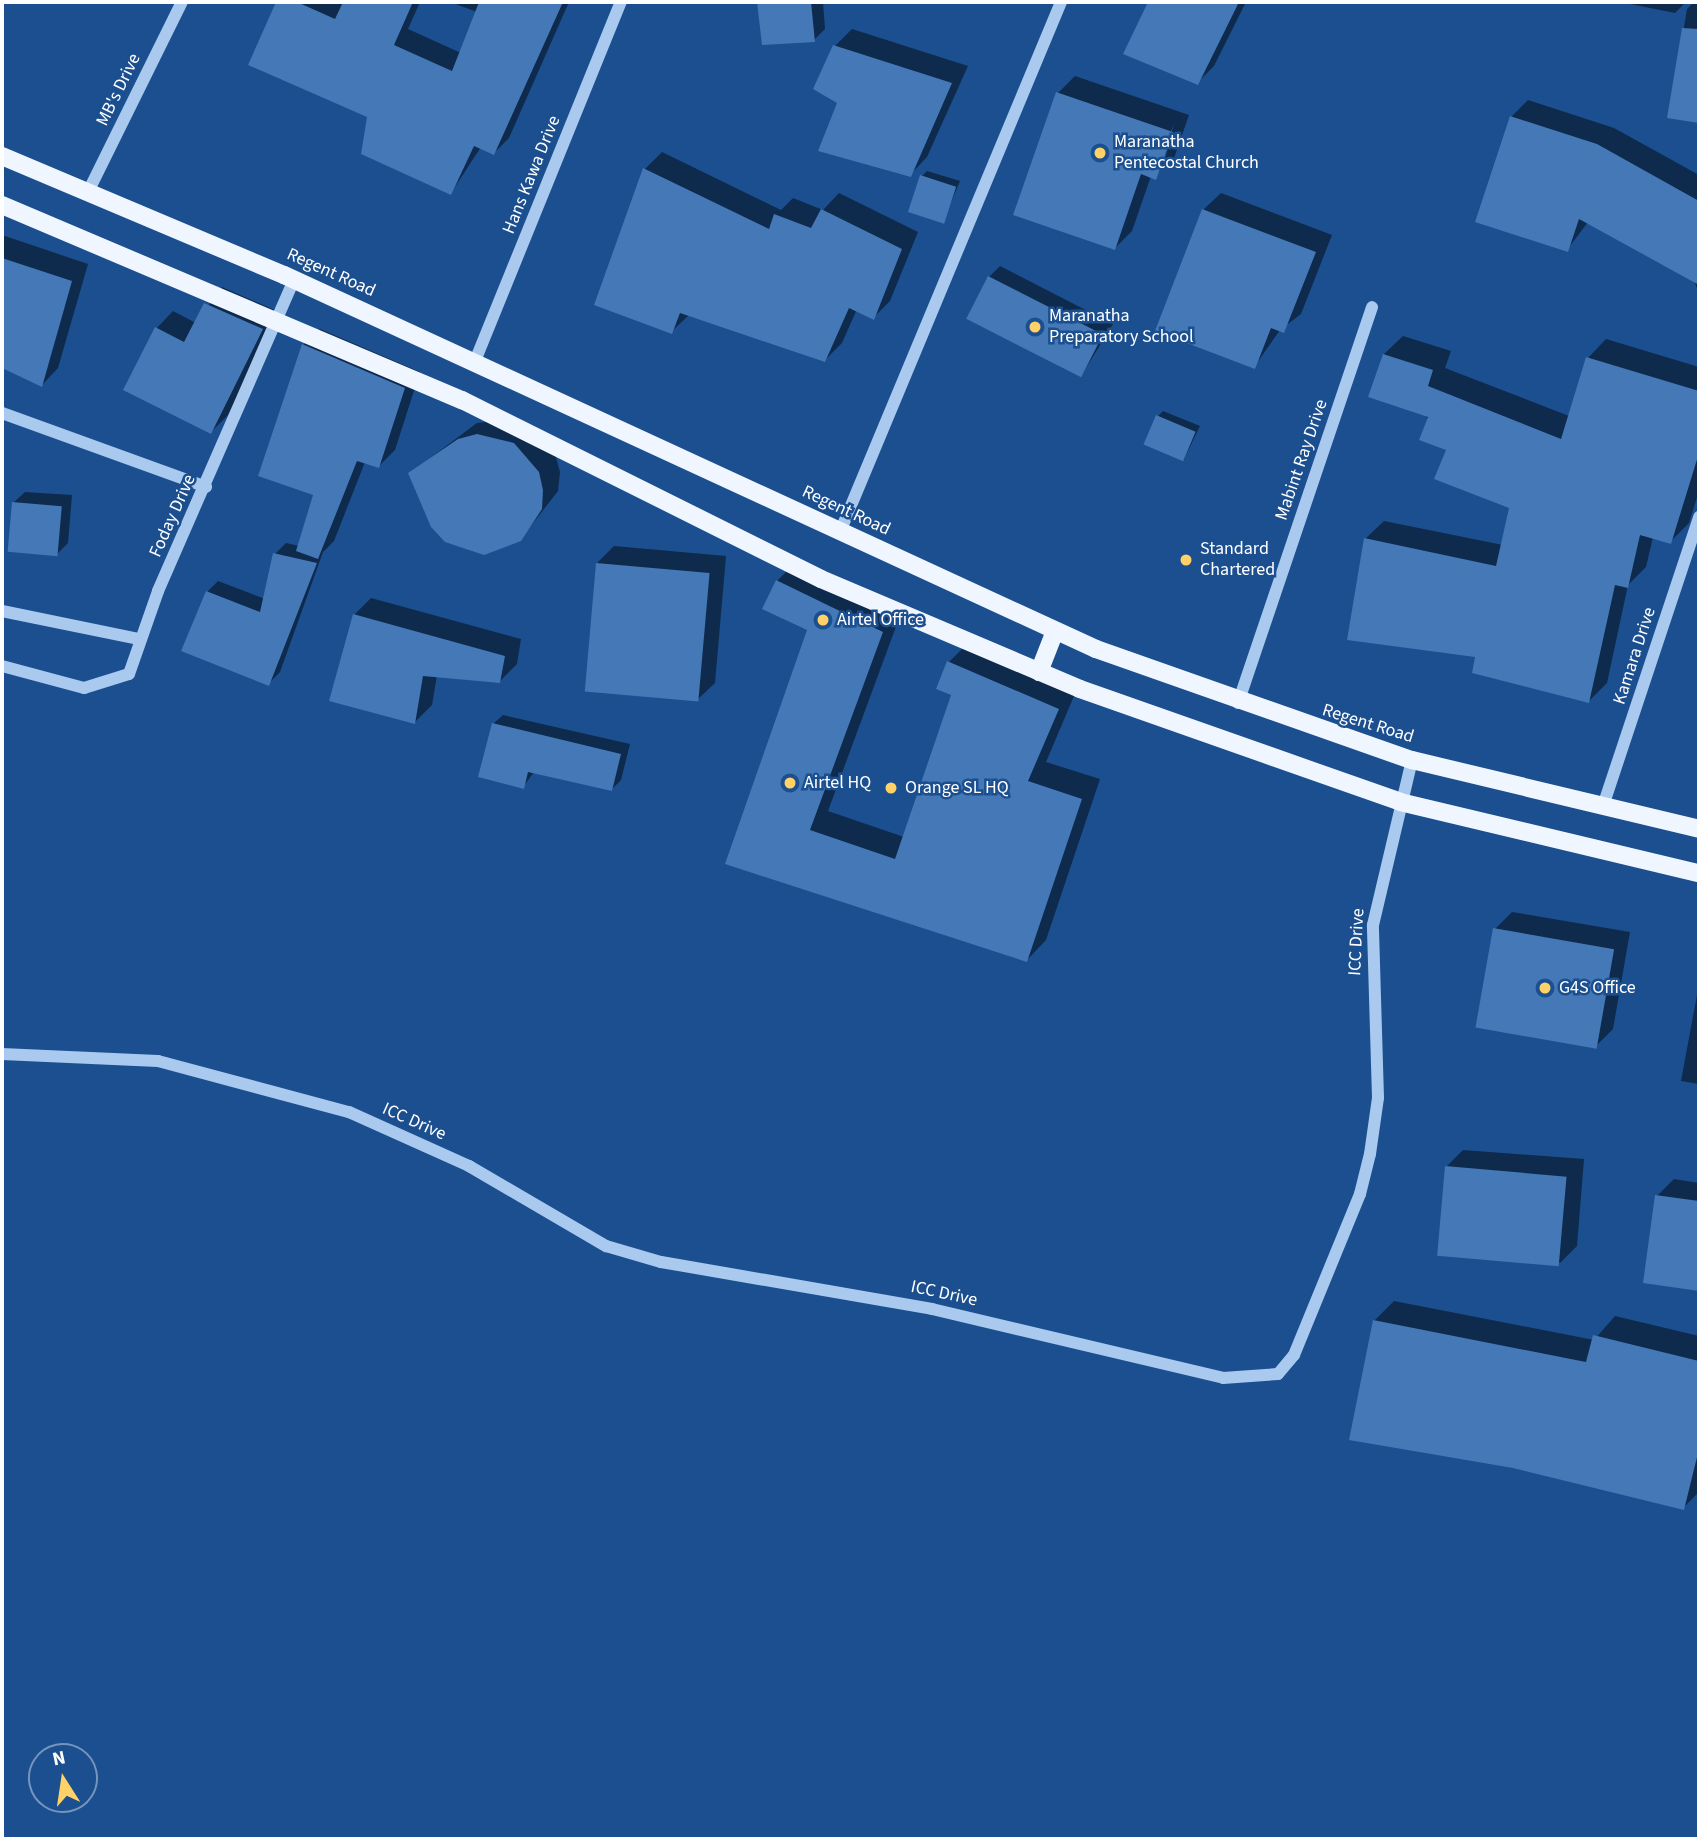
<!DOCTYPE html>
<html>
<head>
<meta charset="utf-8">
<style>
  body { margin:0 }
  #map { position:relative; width:1701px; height:1841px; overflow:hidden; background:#1b4f8f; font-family:"Source Sans 3",sans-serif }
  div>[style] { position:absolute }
  .shadow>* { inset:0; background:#0007 }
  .building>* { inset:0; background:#4478b7; transform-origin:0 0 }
  .minor>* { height:12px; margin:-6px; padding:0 6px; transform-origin:6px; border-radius:6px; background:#a9c9ee }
  .major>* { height:18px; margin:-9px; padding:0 9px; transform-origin:9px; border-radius:9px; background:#f0f6ff }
  .dots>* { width:19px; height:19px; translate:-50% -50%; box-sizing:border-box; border:4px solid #1b4f8f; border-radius:50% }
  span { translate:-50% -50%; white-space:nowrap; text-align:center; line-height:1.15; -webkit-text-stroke:5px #1b4f8f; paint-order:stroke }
  .street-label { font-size:18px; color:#fff }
  .poi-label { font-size:18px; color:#fff }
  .left { translate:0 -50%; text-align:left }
  .frame { position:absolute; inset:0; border:4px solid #fff; pointer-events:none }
  .north { position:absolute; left:28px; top:1743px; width:70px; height:70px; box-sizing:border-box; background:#1b4f8f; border:2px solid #7695bc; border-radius:50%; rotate:348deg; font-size:19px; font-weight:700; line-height:28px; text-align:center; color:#fff }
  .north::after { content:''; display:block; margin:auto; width:24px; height:32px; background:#ffd166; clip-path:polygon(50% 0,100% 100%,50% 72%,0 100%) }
</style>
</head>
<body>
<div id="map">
  <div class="shadow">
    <i style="clip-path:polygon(278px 2px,420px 2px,408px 29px,461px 53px,477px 12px,450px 2px,569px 2px,509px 138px,494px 153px,481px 147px,451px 193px,369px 116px,250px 64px)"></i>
    <i style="clip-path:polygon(759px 2px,823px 2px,825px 29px,814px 40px,764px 43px)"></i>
    <i style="clip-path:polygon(1150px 2px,1246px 2px,1214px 66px,1197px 83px,1125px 53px)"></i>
    <i style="clip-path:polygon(1620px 2px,1686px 2px,1675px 13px)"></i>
    <i style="clip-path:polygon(1694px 2px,1699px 2px,1699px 121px,1669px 116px,1687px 9px)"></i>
    <i style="clip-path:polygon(852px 29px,968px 66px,927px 157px,910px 175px,839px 103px,835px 46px)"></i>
    <i style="clip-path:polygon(evenodd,1075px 76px,1189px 115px,1173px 161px,1151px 176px,1132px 231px,1115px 248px,1058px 93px,1075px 76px,1174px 123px,1165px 160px,1161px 160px,1174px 123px)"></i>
    <i style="clip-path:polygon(1528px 100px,1614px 128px,1699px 175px,1699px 294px,1694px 280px,1588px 222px,1567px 250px,1511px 117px)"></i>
    <i style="clip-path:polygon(662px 152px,781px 210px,793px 198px,823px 210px,839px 193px,918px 232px,890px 301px,873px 318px,857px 309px,842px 343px,825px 360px,689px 315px,671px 332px,645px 169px)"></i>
    <i style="clip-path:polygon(927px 171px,960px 181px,943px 221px,922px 176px)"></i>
    <i style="clip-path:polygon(1221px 193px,1332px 235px,1301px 314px,1280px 330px,1254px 367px,1157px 330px,1203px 210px)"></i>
    <i style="clip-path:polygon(2px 235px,88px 264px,58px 368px,42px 385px,2px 366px)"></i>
    <i style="clip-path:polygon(1000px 266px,1113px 324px,1081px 376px,989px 277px)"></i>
    <i style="clip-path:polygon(222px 287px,279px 312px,228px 415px,211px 432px,156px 329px,173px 311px,196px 323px)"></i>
    <i style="clip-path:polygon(320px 329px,420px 372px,395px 450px,379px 466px,365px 462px,334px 541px,323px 552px,280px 672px,269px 683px,207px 592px,218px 581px,265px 599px,275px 554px,286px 543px,299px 546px,315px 494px,303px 345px)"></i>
    <i style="clip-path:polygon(1403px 336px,1451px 351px,1445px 368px,1569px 416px,1588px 358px,1606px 339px,1699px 367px,1699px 491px,1689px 523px,1670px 542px,1653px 537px,1646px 567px,1628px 585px,1607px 683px,1589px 701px,1477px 656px,1365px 539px,1384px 521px,1503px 545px,1511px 507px,1448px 449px,1384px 354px)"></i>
    <i style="clip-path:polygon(1163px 411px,1200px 426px,1184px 459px,1158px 416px)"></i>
    <i style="clip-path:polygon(514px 419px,555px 454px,560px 472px,558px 491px,520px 540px,410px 473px,477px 423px)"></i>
    <i style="clip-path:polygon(25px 492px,72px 495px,68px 543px,57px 554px,13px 503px)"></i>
    <i style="clip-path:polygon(614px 546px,726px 556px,715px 683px,697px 700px,597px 563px)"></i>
    <i style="clip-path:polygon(796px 562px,901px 613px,828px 811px,904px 837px,953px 694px,949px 662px,968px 643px,1077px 689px,1046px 762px,1100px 779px,1046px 940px,1027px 960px,728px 863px,809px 629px,777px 581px)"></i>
    <i style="clip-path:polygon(371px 598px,521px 639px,517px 664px,500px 681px,437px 675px,432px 705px,415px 722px,354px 615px)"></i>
    <i style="clip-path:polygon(503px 715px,630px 744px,621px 780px,612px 789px,534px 772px,523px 787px,493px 724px)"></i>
    <i style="clip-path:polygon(1512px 912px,1630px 932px,1613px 1029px,1596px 1046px,1495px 929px)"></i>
    <i style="clip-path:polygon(1699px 984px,1699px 1084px,1681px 1081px)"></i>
    <i style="clip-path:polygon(1463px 1150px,1584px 1159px,1577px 1246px,1560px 1263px,1446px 1167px)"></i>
    <i style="clip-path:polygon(1674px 1179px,1699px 1183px,1699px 1289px,1645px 1281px,1657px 1196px)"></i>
    <i style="clip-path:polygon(1394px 1301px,1594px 1340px,1615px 1316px,1699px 1336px,1699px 1492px,1683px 1508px,1374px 1321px)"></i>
  </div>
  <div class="building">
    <i style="clip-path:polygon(276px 2px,297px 2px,335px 19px,343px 2px,413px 2px,394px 45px,452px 71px,479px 2px,563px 2px,494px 155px,474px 146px,451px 195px,361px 154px,367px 117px,248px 65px)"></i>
    <i style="clip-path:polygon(757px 2px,811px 2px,815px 42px,762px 45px)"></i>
    <i style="clip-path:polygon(1148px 2px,1239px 2px,1198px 85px,1123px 54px)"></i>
    <i style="clip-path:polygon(1682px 28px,1699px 29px,1699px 123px,1667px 118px)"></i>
    <i style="clip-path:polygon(833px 45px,952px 83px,911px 177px,818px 151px,837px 103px,813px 89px)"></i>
    <i style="clip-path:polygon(1056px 92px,1173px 132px,1156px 180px,1141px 174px,1115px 250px,1013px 215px)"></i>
    <i style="clip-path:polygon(1510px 116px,1597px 144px,1699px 201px,1699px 285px,1579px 219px,1568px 252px,1475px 222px)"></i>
    <i style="clip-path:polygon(643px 168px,769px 229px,774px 214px,811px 228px,821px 209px,902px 249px,874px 320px,849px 308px,825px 362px,680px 313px,672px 334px,594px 305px)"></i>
    <i style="left:920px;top:175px;width:38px;height:39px;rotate:18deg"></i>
    <i style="clip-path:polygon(1202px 209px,1316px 252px,1284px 333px,1271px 328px,1255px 369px,1155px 331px)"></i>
    <i style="clip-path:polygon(2px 258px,72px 281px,42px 387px,2px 368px)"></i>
    <i style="left:988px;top:276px;width:129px;height:48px;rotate:27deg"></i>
    <i style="clip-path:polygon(204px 303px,263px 329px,211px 434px,123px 390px,155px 327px,184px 342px)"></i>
    <i style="clip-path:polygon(302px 344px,405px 388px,379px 468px,357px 461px,318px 559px,296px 551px,313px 495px,258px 476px)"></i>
    <i style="clip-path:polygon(1383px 354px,1433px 370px,1428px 386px,1561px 439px,1586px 357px,1699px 391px,1699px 453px,1671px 544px,1640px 535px,1628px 588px,1615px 585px,1589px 703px,1472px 673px,1475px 657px,1347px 640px,1364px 538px,1496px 566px,1509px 508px,1434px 479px,1446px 450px,1419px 440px,1428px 417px,1368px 397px)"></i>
    <i style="left:1156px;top:415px;width:43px;height:32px;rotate:23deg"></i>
    <i style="clip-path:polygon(477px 434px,514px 443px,539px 472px,543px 490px,542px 509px,521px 541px,484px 555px,445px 542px,431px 527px,408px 473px,458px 439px)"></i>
    <i style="left:12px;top:502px;width:50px;height:50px;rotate:5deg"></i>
    <i style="clip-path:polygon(273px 553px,317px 563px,269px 686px,181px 651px,206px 591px,260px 612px)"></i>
    <i style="left:596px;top:563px;width:114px;height:129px;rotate:5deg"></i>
    <i style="clip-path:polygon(776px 580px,883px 632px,810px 830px,895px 859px,951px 695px,936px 689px,947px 661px,1059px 709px,1028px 781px,1082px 799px,1027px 962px,725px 864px,807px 630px,762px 609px)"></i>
    <i style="clip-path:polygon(353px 614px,505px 656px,500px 683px,423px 676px,415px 724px,329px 701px)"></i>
    <i style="clip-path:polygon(492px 723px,621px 754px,612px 791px,528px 772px,524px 789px,478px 777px)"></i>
    <i style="left:1493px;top:928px;width:123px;height:101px;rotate:10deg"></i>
    <i style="left:1445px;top:1166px;width:122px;height:90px;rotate:5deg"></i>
    <i style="clip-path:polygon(1655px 1195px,1699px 1201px,1699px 1291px,1643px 1283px)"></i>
    <i style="clip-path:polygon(1373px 1320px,1586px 1362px,1593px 1335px,1699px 1361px,1699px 1449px,1684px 1510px,1513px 1468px,1349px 1440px)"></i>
  </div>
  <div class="minor">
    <i style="left:87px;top:194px;width:214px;rotate:-63.7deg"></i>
    <i style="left:475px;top:361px;width:388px;rotate:-67.9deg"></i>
    <i style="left:2px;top:413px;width:217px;rotate:19.9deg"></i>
    <i style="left:840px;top:532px;width:574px;rotate:-67.36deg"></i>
    <i style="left:2px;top:611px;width:139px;rotate:11.6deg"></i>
    <i style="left:2px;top:666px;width:85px;rotate:15deg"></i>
    <i style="left:84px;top:688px;width:47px;rotate:-17.3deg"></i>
    <i style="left:129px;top:674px;width:88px;rotate:-70.7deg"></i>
    <i style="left:158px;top:591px;width:339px;rotate:-66.4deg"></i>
    <i style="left:1238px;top:703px;width:418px;rotate:-71.3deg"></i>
    <i style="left:1603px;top:806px;width:305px;rotate:-71.6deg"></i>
    <i style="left:2px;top:1054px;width:156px;rotate:2.6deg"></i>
    <i style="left:158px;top:1061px;width:198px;rotate:15deg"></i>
    <i style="left:349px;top:1112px;width:132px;rotate:24.2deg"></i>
    <i style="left:469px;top:1166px;width:159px;rotate:30.3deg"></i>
    <i style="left:606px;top:1246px;width:57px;rotate:16.2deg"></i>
    <i style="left:661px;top:1262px;width:275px;rotate:9.8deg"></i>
    <i style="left:932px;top:1309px;width:299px;rotate:13.3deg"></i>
    <i style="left:1223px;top:1378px;width:55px;rotate:-4.2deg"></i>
    <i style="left:1278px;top:1374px;width:25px;rotate:-50deg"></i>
    <i style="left:1294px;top:1355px;width:174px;rotate:-67.7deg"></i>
    <i style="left:1360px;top:1194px;width:41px;rotate:-76deg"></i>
    <i style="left:1370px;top:1154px;width:57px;rotate:-81.9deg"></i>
    <i style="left:1378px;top:1098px;width:173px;rotate:-91.7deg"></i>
    <i style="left:1373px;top:925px;width:170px;rotate:-76.7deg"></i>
  </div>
  <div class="major">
    <i style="left:2px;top:156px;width:306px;rotate:22.9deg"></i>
    <i style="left:284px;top:275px;width:894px;rotate:24.73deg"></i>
    <i style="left:1096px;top:649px;width:335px;rotate:19.4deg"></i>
    <i style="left:1412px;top:760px;width:295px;rotate:13.5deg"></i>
    <i style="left:2px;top:205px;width:500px;rotate:23deg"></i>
    <i style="left:462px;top:400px;width:401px;rotate:26.5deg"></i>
    <i style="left:821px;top:579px;width:281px;rotate:23deg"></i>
    <i style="left:1080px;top:689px;width:339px;rotate:19.4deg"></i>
    <i style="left:1400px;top:802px;width:307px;rotate:13.4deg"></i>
    <i style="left:1039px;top:672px;width:44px;rotate:-68.7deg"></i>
  </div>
  <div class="dots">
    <i style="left:1100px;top:153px;background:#ffd166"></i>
    <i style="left:1035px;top:327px;background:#ffd166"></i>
    <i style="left:1186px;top:560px;background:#ffd166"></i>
    <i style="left:823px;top:620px;background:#ffd166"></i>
    <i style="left:790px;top:783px;background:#ffd166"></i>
    <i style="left:891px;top:788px;background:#ffd166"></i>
    <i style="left:1545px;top:988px;background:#ffd166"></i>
  </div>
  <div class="street-label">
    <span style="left:119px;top:90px;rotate:-64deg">MB's Drive</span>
    <span style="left:532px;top:175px;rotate:-68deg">Hans Kawa Drive</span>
    <span style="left:331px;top:273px;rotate:24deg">Regent Road</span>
    <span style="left:1302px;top:460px;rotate:-71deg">Mabint Ray Drive</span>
    <span style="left:846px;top:511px;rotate:25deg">Regent Road</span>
    <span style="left:173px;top:516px;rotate:-66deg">Foday Drive</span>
    <span style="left:1635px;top:656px;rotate:-72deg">Kamara Drive</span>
    <span style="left:1368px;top:724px;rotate:17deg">Regent Road</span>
    <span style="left:1357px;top:942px;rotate:-87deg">ICC Drive</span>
    <span style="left:414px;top:1122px;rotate:24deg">ICC Drive</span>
    <span style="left:944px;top:1294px;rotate:12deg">ICC Drive</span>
  </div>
  <div class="poi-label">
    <span class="left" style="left:1114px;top:153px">Maranatha<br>Pentecostal Church</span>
    <span class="left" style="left:1049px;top:327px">Maranatha<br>Preparatory School</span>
    <span class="left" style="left:1200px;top:560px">Standard<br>Chartered</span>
    <span class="left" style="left:837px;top:620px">Airtel Office</span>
    <span class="left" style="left:804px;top:783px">Airtel HQ</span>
    <span class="left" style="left:905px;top:788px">Orange SL HQ</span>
    <span class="left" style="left:1559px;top:988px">G4S Office</span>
  </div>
  <div class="frame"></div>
  <div class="north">N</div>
</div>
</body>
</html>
